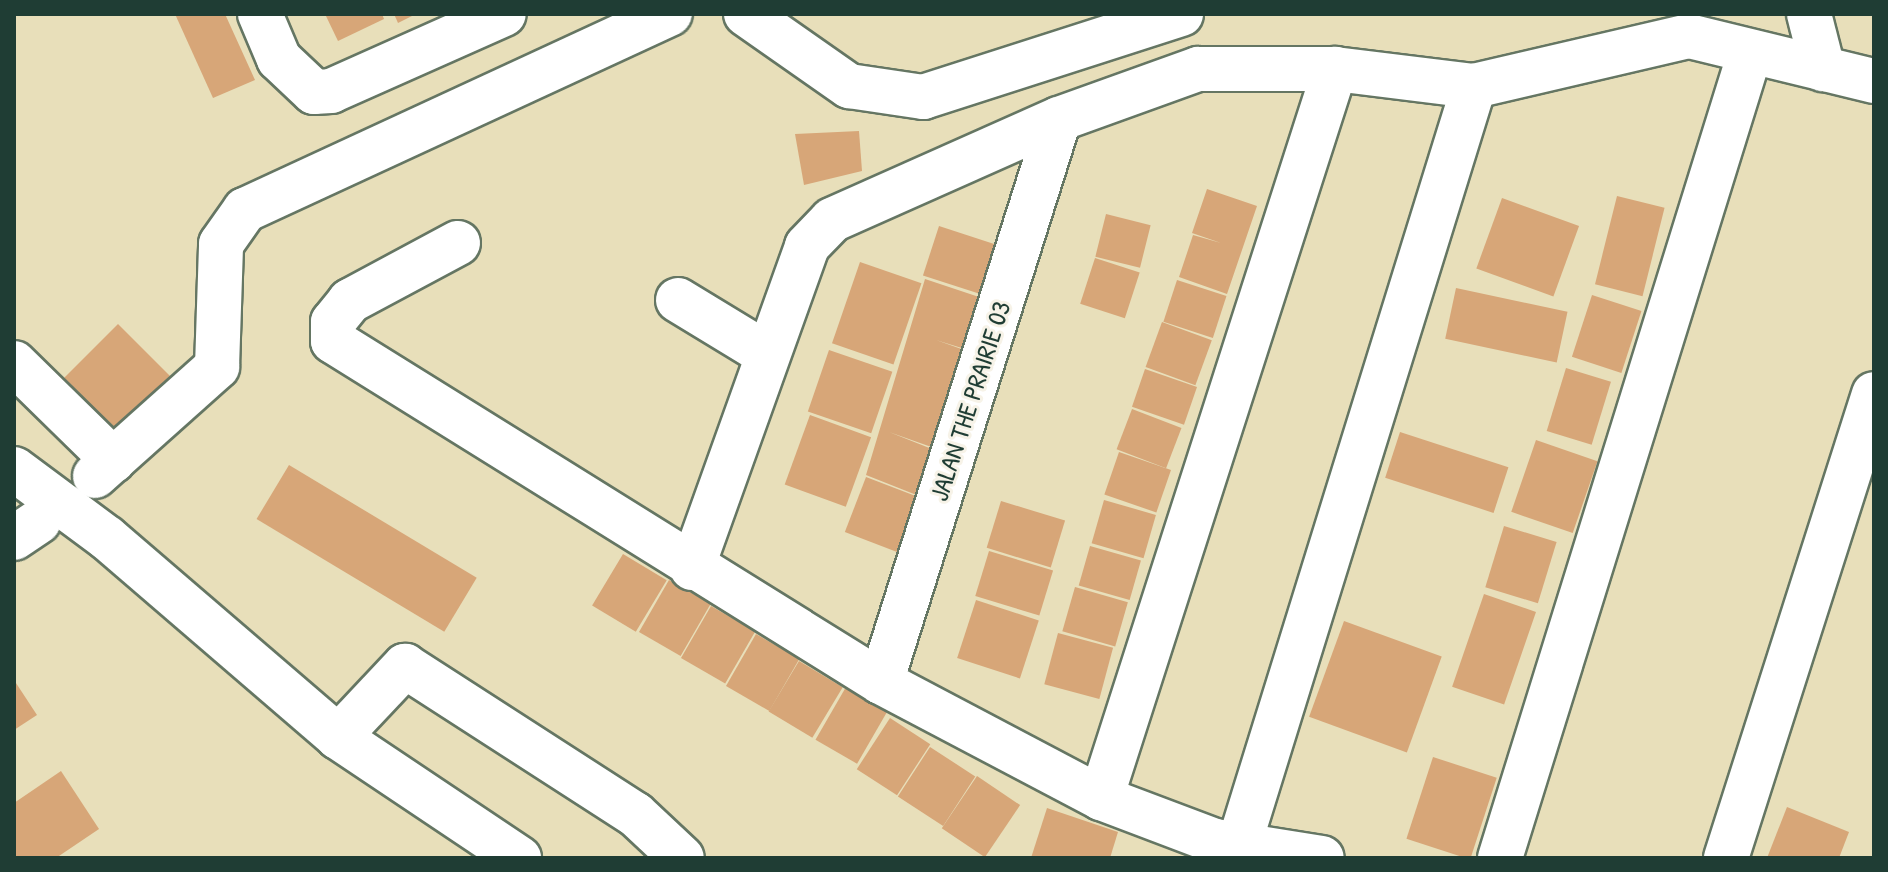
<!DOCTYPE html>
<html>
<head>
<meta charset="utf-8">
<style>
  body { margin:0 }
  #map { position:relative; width:1888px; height:872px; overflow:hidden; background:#e8dfba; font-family:"Patrick Hand",sans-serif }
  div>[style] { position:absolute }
  .building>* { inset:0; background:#d7a678; transform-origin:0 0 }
  .roads { filter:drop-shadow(2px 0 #657663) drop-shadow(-2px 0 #657663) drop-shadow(0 2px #657663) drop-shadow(0 -2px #657663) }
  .minor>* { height:44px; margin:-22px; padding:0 22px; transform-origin:22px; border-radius:22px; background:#fff }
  span { translate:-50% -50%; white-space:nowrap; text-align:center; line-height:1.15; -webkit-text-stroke:6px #f7f3e8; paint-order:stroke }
  .street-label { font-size:26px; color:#1f3d34 }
  .frame { position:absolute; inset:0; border:16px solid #1f3d34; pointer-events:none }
</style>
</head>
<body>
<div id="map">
  <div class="building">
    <i style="clip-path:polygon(175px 14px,225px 14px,255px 80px,213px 98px)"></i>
    <i style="clip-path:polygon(325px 14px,382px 14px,384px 19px,338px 41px)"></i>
    <i style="clip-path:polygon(394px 14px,416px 14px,398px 23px)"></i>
    <i style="clip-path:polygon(859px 131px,862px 171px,804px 185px,795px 134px)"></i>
    <i style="clip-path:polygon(1207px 189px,1257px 206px,1227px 294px,1179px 277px,1193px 235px,1221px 243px,1192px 233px)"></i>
    <i style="left:1617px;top:196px;width:49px;height:91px;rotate:14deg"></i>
    <i style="left:1502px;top:198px;width:82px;height:75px;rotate:20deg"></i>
    <i style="left:1106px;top:214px;width:46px;height:44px;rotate:14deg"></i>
    <i style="left:939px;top:226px;width:66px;height:52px;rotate:18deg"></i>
    <i style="left:1095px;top:258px;width:47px;height:48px;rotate:18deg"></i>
    <i style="left:860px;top:262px;width:65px;height:86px;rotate:19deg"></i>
    <i style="clip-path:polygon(925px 279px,985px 299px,968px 350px,936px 340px,970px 352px,951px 403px,942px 401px,952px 404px,937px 449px,889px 432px,937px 451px,919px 496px,866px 475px)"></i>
    <i style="left:1177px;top:280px;width:52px;height:44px;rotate:18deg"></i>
    <i style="left:1456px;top:288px;width:114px;height:52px;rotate:12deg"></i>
    <i style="left:1592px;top:295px;width:52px;height:65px;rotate:18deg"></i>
    <i style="left:1162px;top:322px;width:53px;height:48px;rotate:20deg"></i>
    <i style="left:118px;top:324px;width:75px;height:88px;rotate:45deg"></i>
    <i style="left:829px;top:350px;width:67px;height:65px;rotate:19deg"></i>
    <i style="left:1566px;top:368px;width:47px;height:66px;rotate:17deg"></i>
    <i style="left:1145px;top:369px;width:55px;height:40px;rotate:19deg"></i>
    <i style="left:1132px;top:409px;width:53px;height:43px;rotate:21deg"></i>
    <i style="left:810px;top:415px;width:65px;height:74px;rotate:20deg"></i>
    <i style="left:1400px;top:432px;width:114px;height:48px;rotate:18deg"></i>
    <i style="left:1536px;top:440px;width:65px;height:76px;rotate:19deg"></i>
    <i style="left:1119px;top:452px;width:55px;height:45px;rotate:19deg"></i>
    <i style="left:289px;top:465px;width:219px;height:63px;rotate:31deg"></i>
    <i style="left:866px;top:477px;width:58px;height:59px;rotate:21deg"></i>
    <i style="left:1104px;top:500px;width:54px;height:45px;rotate:16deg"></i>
    <i style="left:1001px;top:501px;width:67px;height:49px;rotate:17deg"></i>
    <i style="left:1504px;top:526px;width:55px;height:64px;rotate:17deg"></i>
    <i style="left:1090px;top:546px;width:53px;height:41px;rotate:16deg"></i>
    <i style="left:989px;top:551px;width:67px;height:47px;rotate:17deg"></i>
    <i style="left:623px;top:554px;width:51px;height:60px;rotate:31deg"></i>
    <i style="left:669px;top:580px;width:48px;height:60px;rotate:30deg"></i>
    <i style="left:1075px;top:587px;width:55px;height:46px;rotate:16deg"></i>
    <i style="left:1484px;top:594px;width:55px;height:98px;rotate:19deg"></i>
    <i style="left:976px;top:600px;width:66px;height:61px;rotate:18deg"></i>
    <i style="left:711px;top:606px;width:51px;height:60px;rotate:30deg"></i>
    <i style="left:1344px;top:621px;width:104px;height:102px;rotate:20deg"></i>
    <i style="left:1058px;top:633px;width:57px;height:53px;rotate:15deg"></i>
    <i style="left:756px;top:634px;width:50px;height:60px;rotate:30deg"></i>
    <i style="left:799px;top:661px;width:51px;height:59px;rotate:31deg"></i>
    <i style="clip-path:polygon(14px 680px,37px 715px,14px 730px)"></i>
    <i style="left:846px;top:687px;width:48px;height:61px;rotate:30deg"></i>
    <i style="left:890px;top:718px;width:48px;height:61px;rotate:33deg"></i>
    <i style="left:930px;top:747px;width:54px;height:59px;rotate:33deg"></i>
    <i style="left:1433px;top:757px;width:67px;height:86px;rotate:18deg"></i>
    <i style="clip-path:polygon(61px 771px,99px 829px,56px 858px,14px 858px,14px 803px)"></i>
    <i style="left:977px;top:776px;width:52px;height:63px;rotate:34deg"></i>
    <i style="clip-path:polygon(1787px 807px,1849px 832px,1839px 858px,1767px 858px)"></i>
    <i style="clip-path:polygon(1047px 808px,1118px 832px,1110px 858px,1031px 858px)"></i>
  </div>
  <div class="roads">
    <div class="minor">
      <i style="left:260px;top:14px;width:49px;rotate:67.1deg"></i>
      <i style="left:279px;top:59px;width:48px;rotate:43.3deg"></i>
      <i style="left:314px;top:92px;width:17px;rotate:-3deg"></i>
      <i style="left:331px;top:91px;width:189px;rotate:-24deg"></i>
      <i style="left:746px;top:14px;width:126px;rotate:35deg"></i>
      <i style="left:849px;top:86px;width:75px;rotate:8.5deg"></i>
      <i style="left:923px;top:97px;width:271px;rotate:-17.8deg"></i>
      <i style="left:1809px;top:14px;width:57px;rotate:75.7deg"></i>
      <i style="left:458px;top:243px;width:123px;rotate:151.8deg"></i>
      <i style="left:350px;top:301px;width:27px;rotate:129deg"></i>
      <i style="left:333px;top:322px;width:19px;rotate:90deg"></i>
      <i style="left:333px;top:341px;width:645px;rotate:31.89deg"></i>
      <i style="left:881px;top:682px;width:249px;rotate:27.8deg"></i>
      <i style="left:1101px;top:798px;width:122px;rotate:20.7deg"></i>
      <i style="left:1215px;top:841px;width:108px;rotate:9deg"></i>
      <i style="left:678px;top:300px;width:102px;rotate:31.3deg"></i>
      <i style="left:14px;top:363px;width:139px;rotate:44.4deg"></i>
      <i style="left:14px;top:469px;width:116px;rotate:36.6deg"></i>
      <i style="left:107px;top:538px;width:305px;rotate:40.7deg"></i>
      <i style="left:338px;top:737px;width:218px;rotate:33.8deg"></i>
      <i style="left:95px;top:476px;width:164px;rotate:-41.8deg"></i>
      <i style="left:217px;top:367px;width:123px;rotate:-88.1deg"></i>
      <i style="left:221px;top:244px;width:42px;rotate:-54.8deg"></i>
      <i style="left:245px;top:210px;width:468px;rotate:-24.8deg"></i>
      <i style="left:14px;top:538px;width:30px;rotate:-34deg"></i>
      <i style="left:692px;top:568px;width:342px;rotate:-70.3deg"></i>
      <i style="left:807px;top:246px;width:36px;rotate:-46deg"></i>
      <i style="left:832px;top:220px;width:248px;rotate:-24deg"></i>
      <i style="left:1059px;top:119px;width:148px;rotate:-19.8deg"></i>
      <i style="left:1198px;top:69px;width:137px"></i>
      <i style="left:1335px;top:69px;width:140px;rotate:7deg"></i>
      <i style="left:1474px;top:86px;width:221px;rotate:-13.1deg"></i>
      <i style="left:1689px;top:36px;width:190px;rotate:13.7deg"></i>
      <i style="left:881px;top:682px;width:590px;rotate:-72.45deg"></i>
      <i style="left:338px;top:737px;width:98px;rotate:-46.7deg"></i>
      <i style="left:405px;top:666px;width:274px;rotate:32.8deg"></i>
      <i style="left:635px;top:814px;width:64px;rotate:43.1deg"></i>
      <i style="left:1101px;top:798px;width:766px;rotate:-72.2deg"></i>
      <i style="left:1238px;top:848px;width:798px;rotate:-72.79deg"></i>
      <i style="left:1500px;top:858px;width:840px;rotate:-72.75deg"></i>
      <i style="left:1726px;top:858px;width:487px;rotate:-72.3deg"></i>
    </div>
  </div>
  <div class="street-label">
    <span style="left:970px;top:401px;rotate:-72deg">JALAN THE PRAIRIE 03</span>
  </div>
  <div class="frame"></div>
</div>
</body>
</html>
